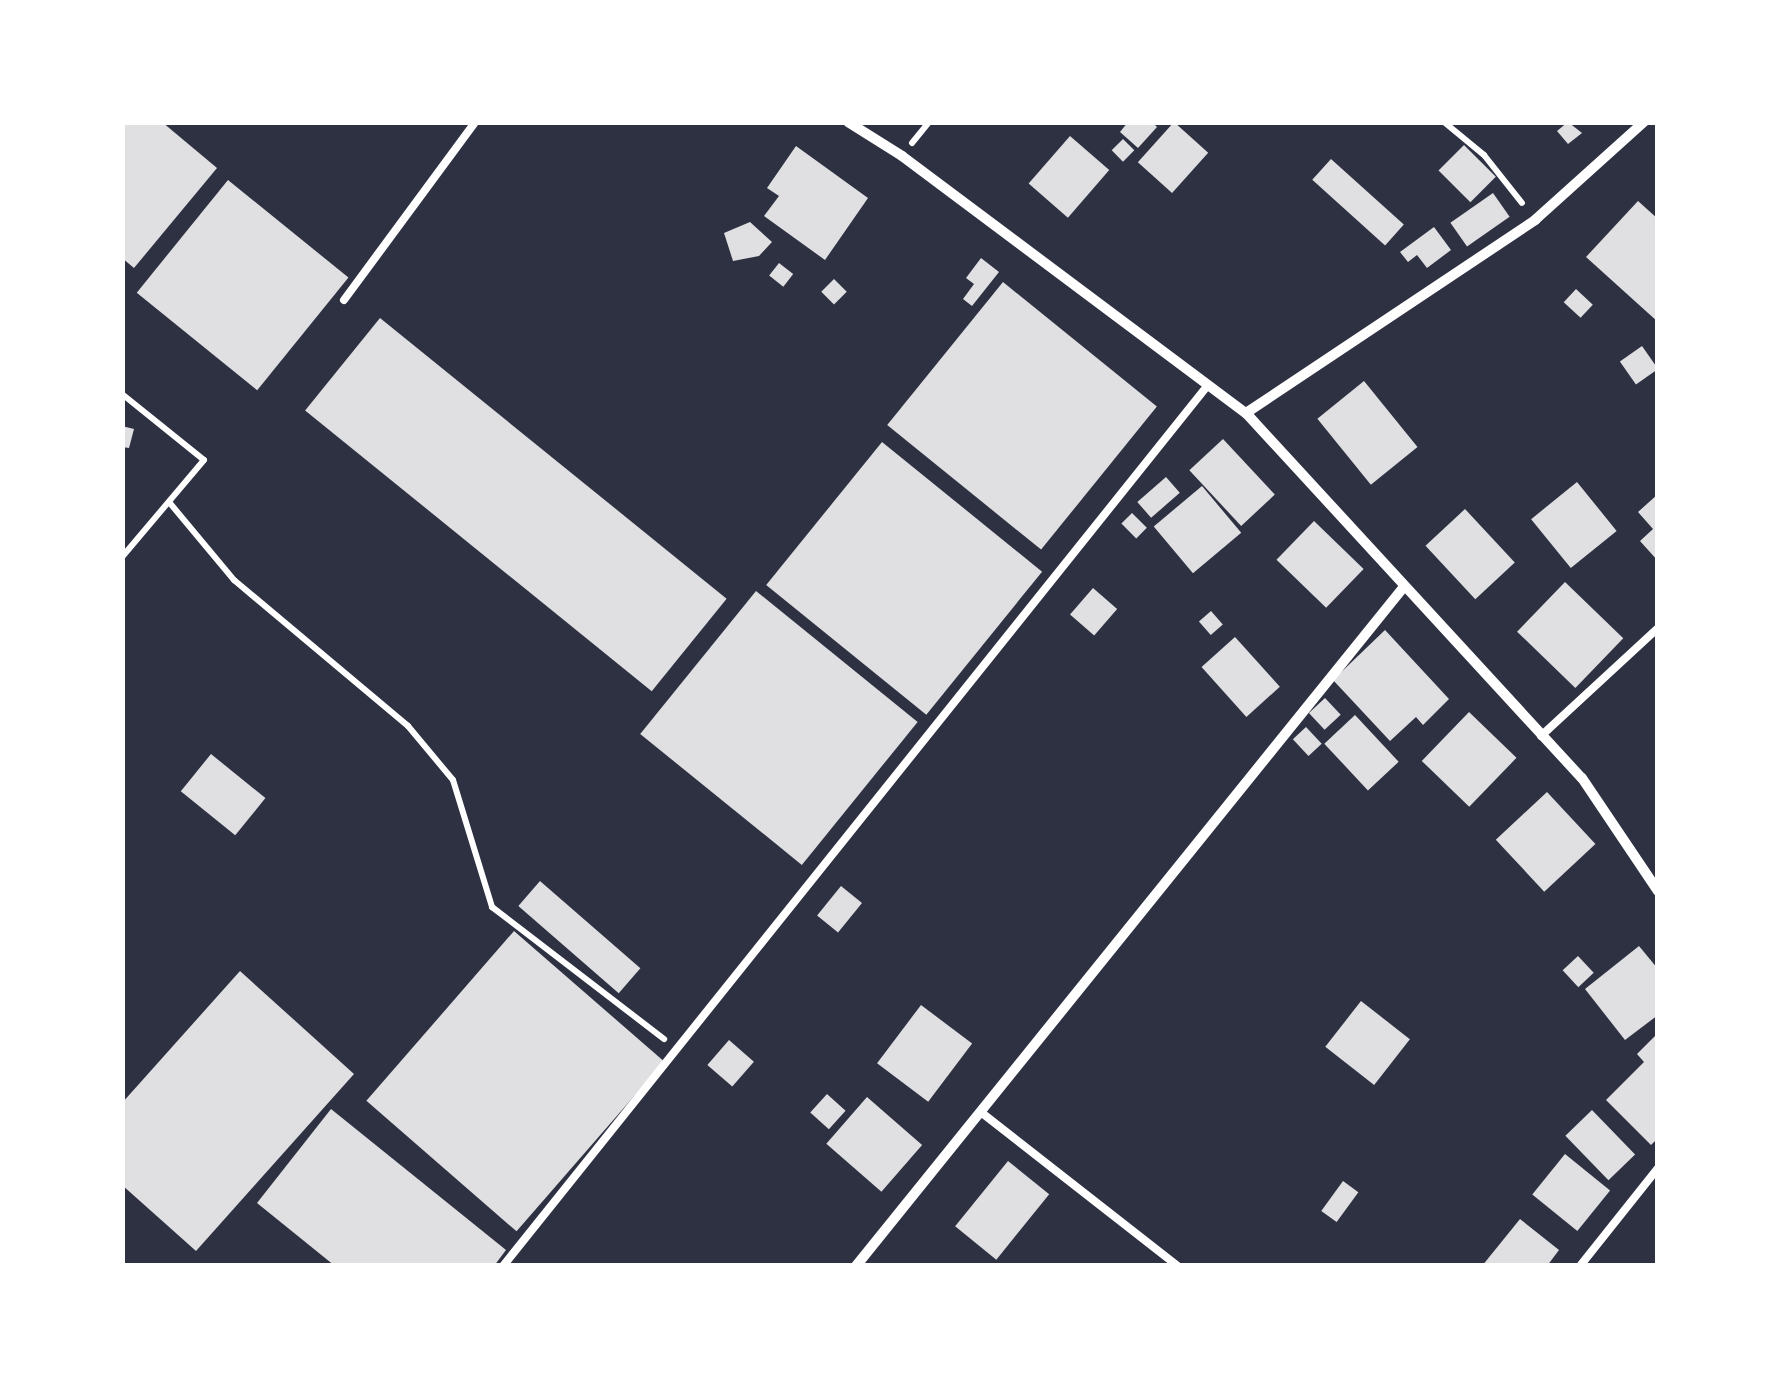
<!DOCTYPE html>
<html>
<head>
<meta charset="utf-8">
<style>
  body { margin:0 }
  #map { position:relative; width:1780px; height:1388px; overflow:hidden; background:#2d3142; font-family:"Titillium Web",sans-serif }
  div>[style] { position:absolute }
  .building>* { inset:0; background:#e0e0e3; transform-origin:0 0 }
  .path>* { height:6px; margin:-3px; padding:0 3px; transform-origin:3px; border-radius:3px; background:#fff }
  .service>* { height:8px; margin:-4px; padding:0 4px; transform-origin:4px; border-radius:4px; background:#fff }
  .minor>* { height:10px; margin:-5px; padding:0 5px; transform-origin:5px; border-radius:5px; background:#fff }
  span { translate:-50% -50%; white-space:nowrap; text-align:center; line-height:1.15; -webkit-text-stroke:10px #fff; paint-order:stroke }
  .frame { position:absolute; inset:0; border:125px solid #fff; pointer-events:none }
</style>
</head>
<body>
<div id="map">
  <div class="building">
    <i style="clip-path:polygon(122px 122px,162px 122px,217px 168px,134px 268px,122px 258px)"></i>
    <i style="clip-path:polygon(1128px 122px,1152px 122px,1157px 127px,1138px 148px,1120px 132px)"></i>
    <i style="left:1174px;top:122px;width:46px;height:54px;rotate:42deg"></i>
    <i style="clip-path:polygon(1568px 122px,1582px 133px,1568px 144px,1557px 131px)"></i>
    <i style="left:1070px;top:136px;width:52px;height:63px;rotate:41deg"></i>
    <i style="left:1123px;top:139px;width:16px;height:16px;rotate:45deg"></i>
    <i style="left:1464px;top:145px;width:45px;height:36px;rotate:45deg"></i>
    <i style="clip-path:polygon(796px 146px,868px 198px,825px 260px,764px 216px,779px 196px,767px 188px)"></i>
    <i style="left:1331px;top:159px;width:98px;height:28px;rotate:42deg"></i>
    <i style="left:228px;top:180px;width:155px;height:145px;rotate:39deg"></i>
    <i style="left:1493px;top:193px;width:29px;height:52px;rotate:55deg"></i>
    <i style="clip-path:polygon(1638px 201px,1658px 219px,1658px 322px,1586px 257px)"></i>
    <i style="clip-path:polygon(750px 222px,772px 242px,759px 256px,733px 261px,724px 233px)"></i>
    <i style="clip-path:polygon(1434px 227px,1451px 250px,1427px 268px,1417px 255px,1408px 262px,1400px 252px)"></i>
    <i style="clip-path:polygon(981px 258px,999px 272px,972px 306px,963px 299px,974px 284px,966px 278px)"></i>
    <i style="left:779px;top:263px;width:18px;height:16px;rotate:38deg"></i>
    <i style="left:834px;top:279px;width:18px;height:18px;rotate:45deg"></i>
    <i style="left:1003px;top:282px;width:198px;height:184px;rotate:39deg"></i>
    <i style="left:1576px;top:289px;width:23px;height:18px;rotate:43deg"></i>
    <i style="left:380px;top:318px;width:446px;height:119px;rotate:39deg"></i>
    <i style="left:1642px;top:346px;width:28px;height:27px;rotate:55deg"></i>
    <i style="left:1364px;top:381px;width:85px;height:60px;rotate:51deg"></i>
    <i style="clip-path:polygon(122px 426px,134px 429px,129px 448px,122px 447px)"></i>
    <i style="left:1223px;top:439px;width:76px;height:46px;rotate:47deg"></i>
    <i style="left:882px;top:442px;width:206px;height:184px;rotate:39deg"></i>
    <i style="left:1166px;top:477px;width:21px;height:38px;rotate:49deg"></i>
    <i style="left:1577px;top:482px;width:63px;height:59px;rotate:51deg"></i>
    <i style="left:1202px;top:486px;width:61px;height:63px;rotate:50deg"></i>
    <i style="clip-path:polygon(1658px 494px,1658px 561px,1640px 541px,1653px 529px,1638px 512px)"></i>
    <i style="left:1465px;top:509px;width:73px;height:54px;rotate:47deg"></i>
    <i style="left:1132px;top:513px;width:21px;height:15px;rotate:45deg"></i>
    <i style="left:1314px;top:521px;width:69px;height:54px;rotate:44deg"></i>
    <i style="left:1565px;top:582px;width:81px;height:69px;rotate:44deg"></i>
    <i style="left:1093px;top:588px;width:32px;height:35px;rotate:41deg"></i>
    <i style="left:756px;top:591px;width:208px;height:184px;rotate:39deg"></i>
    <i style="left:1211px;top:611px;width:18px;height:16px;rotate:49deg"></i>
    <i style="clip-path:polygon(1385px 630px,1449px 699px,1423px 725px,1416px 717px,1390px 741px,1333px 680px)"></i>
    <i style="left:1235px;top:637px;width:67px;height:45px;rotate:48deg"></i>
    <i style="left:1325px;top:698px;width:23px;height:22px;rotate:47deg"></i>
    <i style="left:1469px;top:712px;width:66px;height:68px;rotate:44deg"></i>
    <i style="left:1355px;top:715px;width:64px;height:42px;rotate:47deg"></i>
    <i style="left:1306px;top:727px;width:23px;height:18px;rotate:47deg"></i>
    <i style="left:211px;top:754px;width:70px;height:48px;rotate:39deg"></i>
    <i style="left:1547px;top:792px;width:71px;height:70px;rotate:47deg"></i>
    <i style="left:540px;top:881px;width:133px;height:33px;rotate:41deg"></i>
    <i style="left:841px;top:886px;width:27px;height:38px;rotate:39deg"></i>
    <i style="left:514px;top:931px;width:199px;height:225px;rotate:41deg"></i>
    <i style="clip-path:polygon(1639px 946px,1658px 969px,1658px 1015px,1625px 1040px,1585px 989px)"></i>
    <i style="left:1578px;top:956px;width:23px;height:21px;rotate:47deg"></i>
    <i style="clip-path:polygon(240px 971px,354px 1074px,196px 1251px,122px 1185px,122px 1103px)"></i>
    <i style="left:1361px;top:1001px;width:62px;height:58px;rotate:38deg"></i>
    <i style="left:921px;top:1005px;width:64px;height:73px;rotate:37deg"></i>
    <i style="clip-path:polygon(1658px 1033px,1658px 1138px,1651px 1145px,1606px 1100px,1644px 1062px,1637px 1054px)"></i>
    <i style="left:729px;top:1040px;width:33px;height:33px;rotate:41deg"></i>
    <i style="left:827px;top:1094px;width:25px;height:25px;rotate:42deg"></i>
    <i style="left:867px;top:1097px;width:73px;height:62px;rotate:41deg"></i>
    <i style="clip-path:polygon(331px 1109px,506px 1250px,494px 1266px,335px 1266px,257px 1203px)"></i>
    <i style="left:1592px;top:1110px;width:62px;height:37px;rotate:46deg"></i>
    <i style="left:1565px;top:1154px;width:58px;height:52px;rotate:39deg"></i>
    <i style="left:1008px;top:1161px;width:53px;height:84px;rotate:39deg"></i>
    <i style="left:1343px;top:1181px;width:19px;height:37px;rotate:36deg"></i>
    <i style="clip-path:polygon(1520px 1219px,1559px 1250px,1547px 1266px,1482px 1266px)"></i>
  </div>
  <div class="path">
    <i style="left:1444px;top:122px;width:52px;rotate:39.5deg"></i>
    <i style="left:1484px;top:155px;width:61px;rotate:51.6deg"></i>
    <i style="left:912px;top:143px;width:27px;rotate:-51deg"></i>
    <i style="left:122px;top:394px;width:105px;rotate:38.8deg"></i>
    <i style="left:204px;top:460px;width:127px;rotate:130.2deg"></i>
    <i style="left:169px;top:502px;width:102px;rotate:50.2deg"></i>
    <i style="left:234px;top:580px;width:227px;rotate:40deg"></i>
    <i style="left:408px;top:726px;width:70px;rotate:50.2deg"></i>
    <i style="left:453px;top:780px;width:133px;rotate:72.9deg"></i>
    <i style="left:492px;top:907px;width:217px;rotate:37.5deg"></i>
  </div>
  <div class="service">
    <i style="left:344px;top:300px;width:221px;rotate:-53.6deg"></i>
    <i style="left:1541px;top:736px;width:159px;rotate:-42.7deg"></i>
    <i style="left:982px;top:1113px;width:249px;rotate:38deg"></i>
    <i style="left:503px;top:1266px;width:1128px;rotate:-51.33deg"></i>
    <i style="left:1580px;top:1266px;width:125px;rotate:-51.5deg"></i>
  </div>
  <div class="minor">
    <i style="left:848px;top:122px;width:64px;rotate:32.2deg"></i>
    <i style="left:902px;top:156px;width:429px;rotate:36.8deg"></i>
    <i style="left:1246px;top:413px;width:496px;rotate:47.4deg"></i>
    <i style="left:1582px;top:778px;width:136px;rotate:56.1deg"></i>
    <i style="left:1246px;top:413px;width:348px;rotate:-33.7deg"></i>
    <i style="left:1535px;top:220px;width:147px;rotate:-42deg"></i>
    <i style="left:856px;top:1266px;width:870px;rotate:-51.11deg"></i>
  </div>
  <div class="frame"></div>
</div>
</body>
</html>
